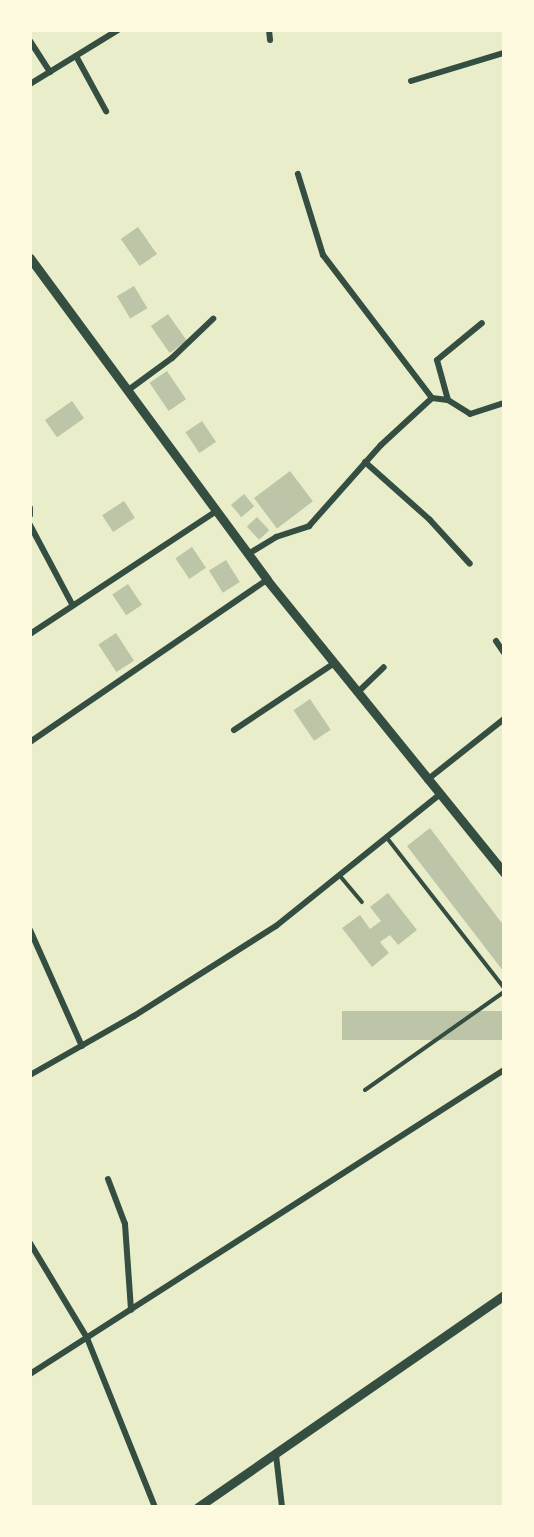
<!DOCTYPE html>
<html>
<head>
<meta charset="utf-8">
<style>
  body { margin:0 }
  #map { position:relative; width:534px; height:1537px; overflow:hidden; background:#e9edc9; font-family:"Space Grotesk",sans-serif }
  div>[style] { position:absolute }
  .building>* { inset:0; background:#bcc5a7; transform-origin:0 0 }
  .service>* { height:4px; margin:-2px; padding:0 2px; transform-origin:2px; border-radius:2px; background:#344e41 }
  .minor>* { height:6px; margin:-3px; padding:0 3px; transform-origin:3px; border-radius:3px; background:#344e41 }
  .tertiary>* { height:9px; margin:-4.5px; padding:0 4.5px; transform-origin:4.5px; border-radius:4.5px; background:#344e41 }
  span { translate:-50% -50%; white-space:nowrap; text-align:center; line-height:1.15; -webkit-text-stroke:6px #fefae0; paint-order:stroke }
  .frame { position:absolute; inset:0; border:32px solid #fefae0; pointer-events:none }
</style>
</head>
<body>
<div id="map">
  <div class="building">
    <i style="left:138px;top:227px;width:33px;height:21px;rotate:55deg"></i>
    <i style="left:134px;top:286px;width:26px;height:20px;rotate:59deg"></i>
    <i style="left:168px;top:314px;width:33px;height:21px;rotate:55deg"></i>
    <i style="left:167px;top:371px;width:34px;height:21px;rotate:56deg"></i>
    <i style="left:72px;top:401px;width:21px;height:33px;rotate:55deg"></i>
    <i style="left:202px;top:421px;width:25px;height:20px;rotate:56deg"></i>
    <i style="left:290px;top:471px;width:38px;height:45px;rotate:53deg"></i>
    <i style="left:244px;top:494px;width:16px;height:17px;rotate:50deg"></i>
    <i style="left:124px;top:501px;width:20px;height:26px;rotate:57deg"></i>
    <i style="left:257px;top:517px;width:18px;height:14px;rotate:47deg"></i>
    <i style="left:192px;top:547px;width:25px;height:20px;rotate:56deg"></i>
    <i style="left:226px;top:560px;width:26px;height:20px;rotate:58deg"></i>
    <i style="left:128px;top:584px;width:25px;height:19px;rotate:56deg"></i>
    <i style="left:116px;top:633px;width:33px;height:21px;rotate:57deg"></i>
    <i style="left:310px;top:699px;width:37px;height:20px;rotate:56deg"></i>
    <i style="clip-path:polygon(430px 828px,504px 926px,504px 972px,407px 846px)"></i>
    <i style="clip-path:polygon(388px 893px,417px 930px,398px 945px,390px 935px,380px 942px,389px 953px,372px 967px,342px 928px,360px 915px,370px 929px,381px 921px,370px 907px)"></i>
    <i style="left:504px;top:1011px;width:29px;height:162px;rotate:90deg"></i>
  </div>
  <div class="service">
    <i style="left:387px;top:838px;width:190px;rotate:52deg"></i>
    <i style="left:340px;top:876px;width:34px;rotate:50deg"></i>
    <i style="left:365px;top:1090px;width:170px;rotate:-35.2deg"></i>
    <i style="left:503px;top:1507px;width:1px;rotate:-45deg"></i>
  </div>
  <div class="minor">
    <i style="left:269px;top:30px;width:10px;rotate:84deg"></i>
    <i style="left:30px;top:41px;width:37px;rotate:57deg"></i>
    <i style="left:76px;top:56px;width:63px;rotate:61.4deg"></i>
    <i style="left:411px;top:81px;width:97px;rotate:-16.8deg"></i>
    <i style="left:30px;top:84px;width:103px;rotate:-31.5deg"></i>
    <i style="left:127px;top:391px;width:56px;rotate:-36.3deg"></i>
    <i style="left:172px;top:358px;width:57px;rotate:-43.6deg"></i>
    <i style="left:432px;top:398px;width:16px;rotate:7deg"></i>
    <i style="left:448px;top:400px;width:26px;rotate:32deg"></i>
    <i style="left:470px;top:414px;width:36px;rotate:-18deg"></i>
    <i style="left:448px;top:400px;width:41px;rotate:-105.4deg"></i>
    <i style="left:437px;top:360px;width:58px;rotate:-39.4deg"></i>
    <i style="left:365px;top:462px;width:87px;rotate:41.7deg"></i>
    <i style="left:430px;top:520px;width:59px;rotate:47.7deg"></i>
    <i style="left:30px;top:508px;width:7px;rotate:90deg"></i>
    <i style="left:30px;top:525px;width:89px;rotate:62deg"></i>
    <i style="left:248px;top:554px;width:33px;rotate:-31deg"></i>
    <i style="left:276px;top:537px;width:35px;rotate:-18deg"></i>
    <i style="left:309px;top:526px;width:108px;rotate:-48.4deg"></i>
    <i style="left:381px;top:445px;width:69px;rotate:-42.7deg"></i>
    <i style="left:432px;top:398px;width:180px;rotate:-127.3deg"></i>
    <i style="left:323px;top:255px;width:85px;rotate:-107.2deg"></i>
    <i style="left:30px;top:634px;width:222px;rotate:-33.4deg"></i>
    <i style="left:496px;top:641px;width:14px;rotate:56deg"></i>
    <i style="left:357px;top:693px;width:37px;rotate:-44deg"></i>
    <i style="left:234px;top:730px;width:119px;rotate:-33.7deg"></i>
    <i style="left:30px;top:742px;width:287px;rotate:-34.4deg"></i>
    <i style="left:427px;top:780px;width:98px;rotate:-38.4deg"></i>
    <i style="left:30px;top:930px;width:127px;rotate:65.9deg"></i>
    <i style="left:30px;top:1075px;width:120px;rotate:-29.6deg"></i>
    <i style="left:134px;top:1016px;width:168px;rotate:-32.4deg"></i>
    <i style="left:276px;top:926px;width:209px;rotate:-38.8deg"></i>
    <i style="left:108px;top:1179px;width:48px;rotate:69.3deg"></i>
    <i style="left:125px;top:1224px;width:86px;rotate:86deg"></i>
    <i style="left:30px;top:1243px;width:111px;rotate:59deg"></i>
    <i style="left:87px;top:1338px;width:182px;rotate:68.1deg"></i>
    <i style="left:30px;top:1374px;width:563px;rotate:-32.67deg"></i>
    <i style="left:276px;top:1455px;width:52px;rotate:83.4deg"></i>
  </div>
  <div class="tertiary">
    <i style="left:30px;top:258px;width:400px;rotate:53.6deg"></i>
    <i style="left:267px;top:580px;width:377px;rotate:51deg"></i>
    <i style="left:198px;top:1507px;width:372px;rotate:-34.7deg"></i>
  </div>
  <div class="frame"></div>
</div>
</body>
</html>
